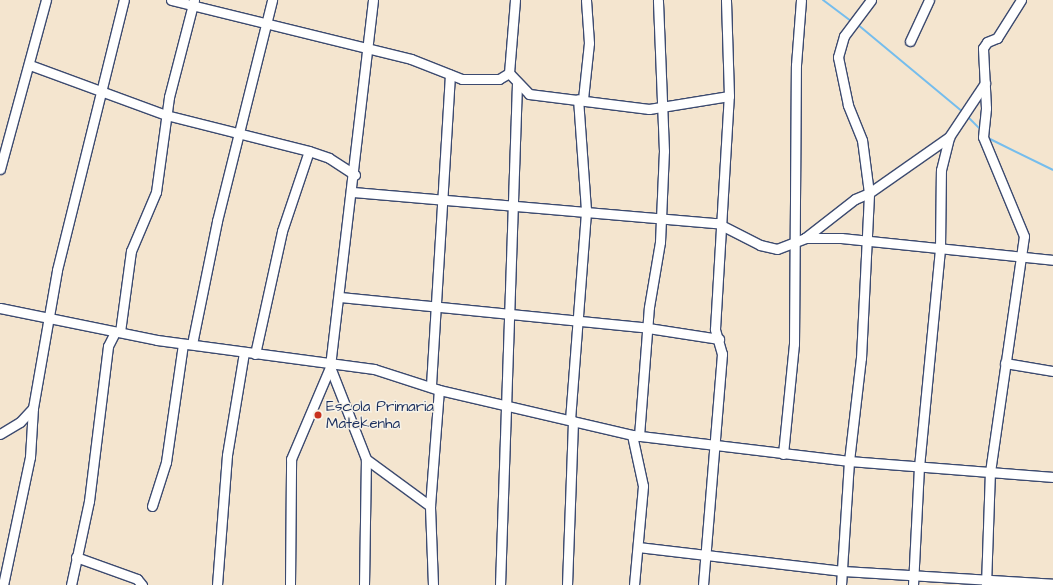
<!DOCTYPE html>
<html>
<head>
<meta charset="utf-8">
<style>
  body { margin:0 }
  #map { position:relative; width:1053px; height:585px; overflow:hidden; background:#f4e5cf; font-family:"Architects Daughter",sans-serif }
  div>[style] { position:absolute }
  .stream>* { height:2px; margin:-1px; padding:0 1px; transform-origin:1px; border-radius:1px; background:#75bded }
  .roads { filter:drop-shadow(1px 0 #3c4a6f) drop-shadow(-1px 0 #3c4a6f) drop-shadow(0 1px #3c4a6f) drop-shadow(0 -1px #3c4a6f) }
  .minor>* { height:9px; margin:-4.5px; padding:0 4.5px; transform-origin:4.5px; border-radius:4.5px; background:#fff }
  .dots>* { width:11px; height:11px; translate:-50% -50%; box-sizing:border-box; border:2px solid #f7f3e8; border-radius:50% }
  span { translate:-50% -50%; white-space:nowrap; text-align:center; line-height:1.15; -webkit-text-stroke:3px #f7f3e8; paint-order:stroke }
  .poi-label { font-size:15px; color:#1b2f5e }
  .left { translate:0 -50%; text-align:left }
</style>
</head>
<body>
<div id="map">
  <div class="stream">
    <i style="left:823px;top:0;width:35px;rotate:37deg"></i>
    <i style="left:857px;top:24px;width:138px;rotate:39.7deg"></i>
    <i style="left:967px;top:116px;width:20px;rotate:45deg"></i>
    <i style="left:988px;top:138px;width:72px;rotate:26.2deg"></i>
  </div>
  <div class="roads">
    <div class="minor">
      <i style="left:171px;top:0;width:247px;rotate:13.8deg"></i>
      <i style="left:411px;top:59px;width:55px;rotate:21.4deg"></i>
      <i style="left:462px;top:79px;width:37px"></i>
      <i style="left:499px;top:79px;width:12px;rotate:-31deg"></i>
      <i style="left:373px;top:0;width:370px;rotate:96.7deg"></i>
      <i style="left:330px;top:367px;width:99px;rotate:68.6deg"></i>
      <i style="left:366px;top:459px;width:79px;rotate:36.3deg"></i>
      <i style="left:515px;top:0;width:73px;rotate:94.7deg"></i>
      <i style="left:509px;top:73px;width:29px;rotate:46deg"></i>
      <i style="left:529px;top:94px;width:121px;rotate:7.1deg"></i>
      <i style="left:649px;top:109px;width:81px;rotate:-9.2deg"></i>
      <i style="left:910px;top:41px;width:45px;rotate:-65.1deg"></i>
      <i style="left:30px;top:65px;width:145px;rotate:20.2deg"></i>
      <i style="left:166px;top:115px;width:147px;rotate:14.1deg"></i>
      <i style="left:309px;top:151px;width:21px;rotate:19deg"></i>
      <i style="left:329px;top:158px;width:31px;rotate:33deg"></i>
      <i style="left:583px;top:99px;width:56px;rotate:-83.9deg"></i>
      <i style="left:589px;top:43px;width:43px;rotate:-94deg"></i>
      <i style="left:0;top:169px;width:175px;rotate:-74.8deg"></i>
      <i style="left:353px;top:192px;width:365px;rotate:4.9deg"></i>
      <i style="left:717px;top:223px;width:48px;rotate:27.1deg"></i>
      <i style="left:760px;top:245px;width:17px;rotate:13deg"></i>
      <i style="left:777px;top:249px;width:30px;rotate:-21deg"></i>
      <i style="left:805px;top:238px;width:36px"></i>
      <i style="left:841px;top:238px;width:213px;rotate:5.9deg"></i>
      <i style="left:805px;top:238px;width:63px;rotate:-38deg"></i>
      <i style="left:855px;top:199px;width:15px;rotate:-23deg"></i>
      <i style="left:869px;top:193px;width:53px;rotate:-97.5deg"></i>
      <i style="left:862px;top:140px;width:38px;rotate:-112deg"></i>
      <i style="left:848px;top:105px;width:49px;rotate:-101.8deg"></i>
      <i style="left:838px;top:57px;width:22px;rotate:-74deg"></i>
      <i style="left:844px;top:36px;width:45px;rotate:-53.1deg"></i>
      <i style="left:340px;top:297px;width:310px;rotate:5.7deg"></i>
      <i style="left:648px;top:328px;width:72px;rotate:8.8deg"></i>
      <i style="left:0;top:308px;width:160px;rotate:11.5deg"></i>
      <i style="left:157px;top:340px;width:219px;rotate:7.6deg"></i>
      <i style="left:374px;top:369px;width:68px;rotate:17.9deg"></i>
      <i style="left:439px;top:390px;width:198px;rotate:13.1deg"></i>
      <i style="left:632px;top:435px;width:219px;rotate:6.8deg"></i>
      <i style="left:849px;top:461px;width:205px;rotate:4.5deg"></i>
      <i style="left:120px;top:332px;width:82px;rotate:-82.3deg"></i>
      <i style="left:131px;top:251px;width:64px;rotate:-67deg"></i>
      <i style="left:156px;top:192px;width:96px;rotate:-82.2deg"></i>
      <i style="left:169px;top:97px;width:100px;rotate:-75.5deg"></i>
      <i style="left:192px;top:344px;width:126px;rotate:-78.5deg"></i>
      <i style="left:217px;top:221px;width:228px;rotate:-76deg"></i>
      <i style="left:255px;top:354px;width:126px;rotate:-77.6deg"></i>
      <i style="left:282px;top:231px;width:84px;rotate:-71.4deg"></i>
      <i style="left:1005px;top:363px;width:49px;rotate:9.5deg"></i>
      <i style="left:431px;top:385px;width:311px;rotate:-86.5deg"></i>
      <i style="left:570px;top:420px;width:211px;rotate:-85.6deg"></i>
      <i style="left:586px;top:210px;width:111px;rotate:-94.1deg"></i>
      <i style="left:0;top:434px;width:23px;rotate:-31deg"></i>
      <i style="left:20px;top:422px;width:19px;rotate:-47deg"></i>
      <i style="left:632px;top:435px;width:52px;rotate:77.8deg"></i>
      <i style="left:643px;top:486px;width:99px;rotate:95.2deg"></i>
      <i style="left:639px;top:436px;width:129px;rotate:-85.6deg"></i>
      <i style="left:649px;top:307px;width:66px;rotate:-80.4deg"></i>
      <i style="left:660px;top:242px;width:91px;rotate:-87.5deg"></i>
      <i style="left:664px;top:151px;width:151px;rotate:-92.3deg"></i>
      <i style="left:783px;top:454px;width:111px;rotate:-84.3deg"></i>
      <i style="left:794px;top:344px;width:279px;rotate:-89.6deg"></i>
      <i style="left:796px;top:65px;width:65px;rotate:-85.6deg"></i>
      <i style="left:152px;top:506px;width:46px;rotate:-72.3deg"></i>
      <i style="left:166px;top:462px;width:119px;rotate:-81.8deg"></i>
      <i style="left:638px;top:547px;width:206px;rotate:6.7deg"></i>
      <i style="left:843px;top:571px;width:210px;rotate:3.5deg"></i>
      <i style="left:76px;top:557px;width:65px;rotate:19.8deg"></i>
      <i style="left:137px;top:579px;width:8px;rotate:50deg"></i>
      <i style="left:3px;top:585px;width:131px;rotate:-78.1deg"></i>
      <i style="left:30px;top:457px;width:49px;rotate:-86.5deg"></i>
      <i style="left:33px;top:408px;width:140px;rotate:-80.1deg"></i>
      <i style="left:57px;top:270px;width:278px;rotate:-76.1deg"></i>
      <i style="left:71px;top:585px;width:86px;rotate:-77.9deg"></i>
      <i style="left:89px;top:501px;width:156px;rotate:-83deg"></i>
      <i style="left:108px;top:346px;width:16px;rotate:-63deg"></i>
      <i style="left:217px;top:585px;width:130px;rotate:-85.6deg"></i>
      <i style="left:227px;top:455px;width:104px;rotate:-80.6deg"></i>
      <i style="left:290px;top:585px;width:126px;rotate:-89.5deg"></i>
      <i style="left:291px;top:459px;width:100px;rotate:-67deg"></i>
      <i style="left:364px;top:585px;width:126px;rotate:-89.1deg"></i>
      <i style="left:433px;top:585px;width:79px;rotate:-92.2deg"></i>
      <i style="left:430px;top:506px;width:116px;rotate:-85.6deg"></i>
      <i style="left:500px;top:585px;width:501px;rotate:-88.06deg"></i>
      <i style="left:567px;top:585px;width:164px;rotate:-87.9deg"></i>
      <i style="left:703px;top:585px;width:232px;rotate:-85.3deg"></i>
      <i style="left:722px;top:354px;width:26px;rotate:-106deg"></i>
      <i style="left:715px;top:329px;width:233px;rotate:-86.6deg"></i>
      <i style="left:729px;top:96px;width:96px;rotate:-91.8deg"></i>
      <i style="left:841px;top:585px;width:124px;rotate:-86.3deg"></i>
      <i style="left:849px;top:461px;width:104px;rotate:-83.4deg"></i>
      <i style="left:861px;top:358px;width:165px;rotate:-87.2deg"></i>
      <i style="left:869px;top:193px;width:98px;rotate:-35deg"></i>
      <i style="left:913px;top:585px;width:118px;rotate:-87.1deg"></i>
      <i style="left:919px;top:467px;width:220px;rotate:-84.5deg"></i>
      <i style="left:940px;top:248px;width:78px;rotate:-89.3deg"></i>
      <i style="left:941px;top:170px;width:34px;rotate:-76deg"></i>
      <i style="left:949px;top:137px;width:65px;rotate:-56.3deg"></i>
      <i style="left:986px;top:585px;width:113px;rotate:-88deg"></i>
      <i style="left:990px;top:472px;width:238px;rotate:-81.8deg"></i>
      <i style="left:1024px;top:236px;width:107px;rotate:-112.5deg"></i>
      <i style="left:983px;top:137px;width:29px;rotate:-84deg"></i>
      <i style="left:986px;top:108px;width:60px;rotate:-92.9deg"></i>
      <i style="left:983px;top:48px;width:7px;rotate:-56deg"></i>
      <i style="left:987px;top:42px;width:11px;rotate:-22deg"></i>
      <i style="left:997px;top:38px;width:45px;rotate:-57.7deg"></i>
    </div>
  </div>
  <div class="dots">
    <i style="left:318px;top:415px;background:#c8321e"></i>
  </div>
  <div class="poi-label">
    <span class="left" style="left:326px;top:415px">Escola Primaria<br>Matekenha</span>
  </div>
</div>
</body>
</html>
